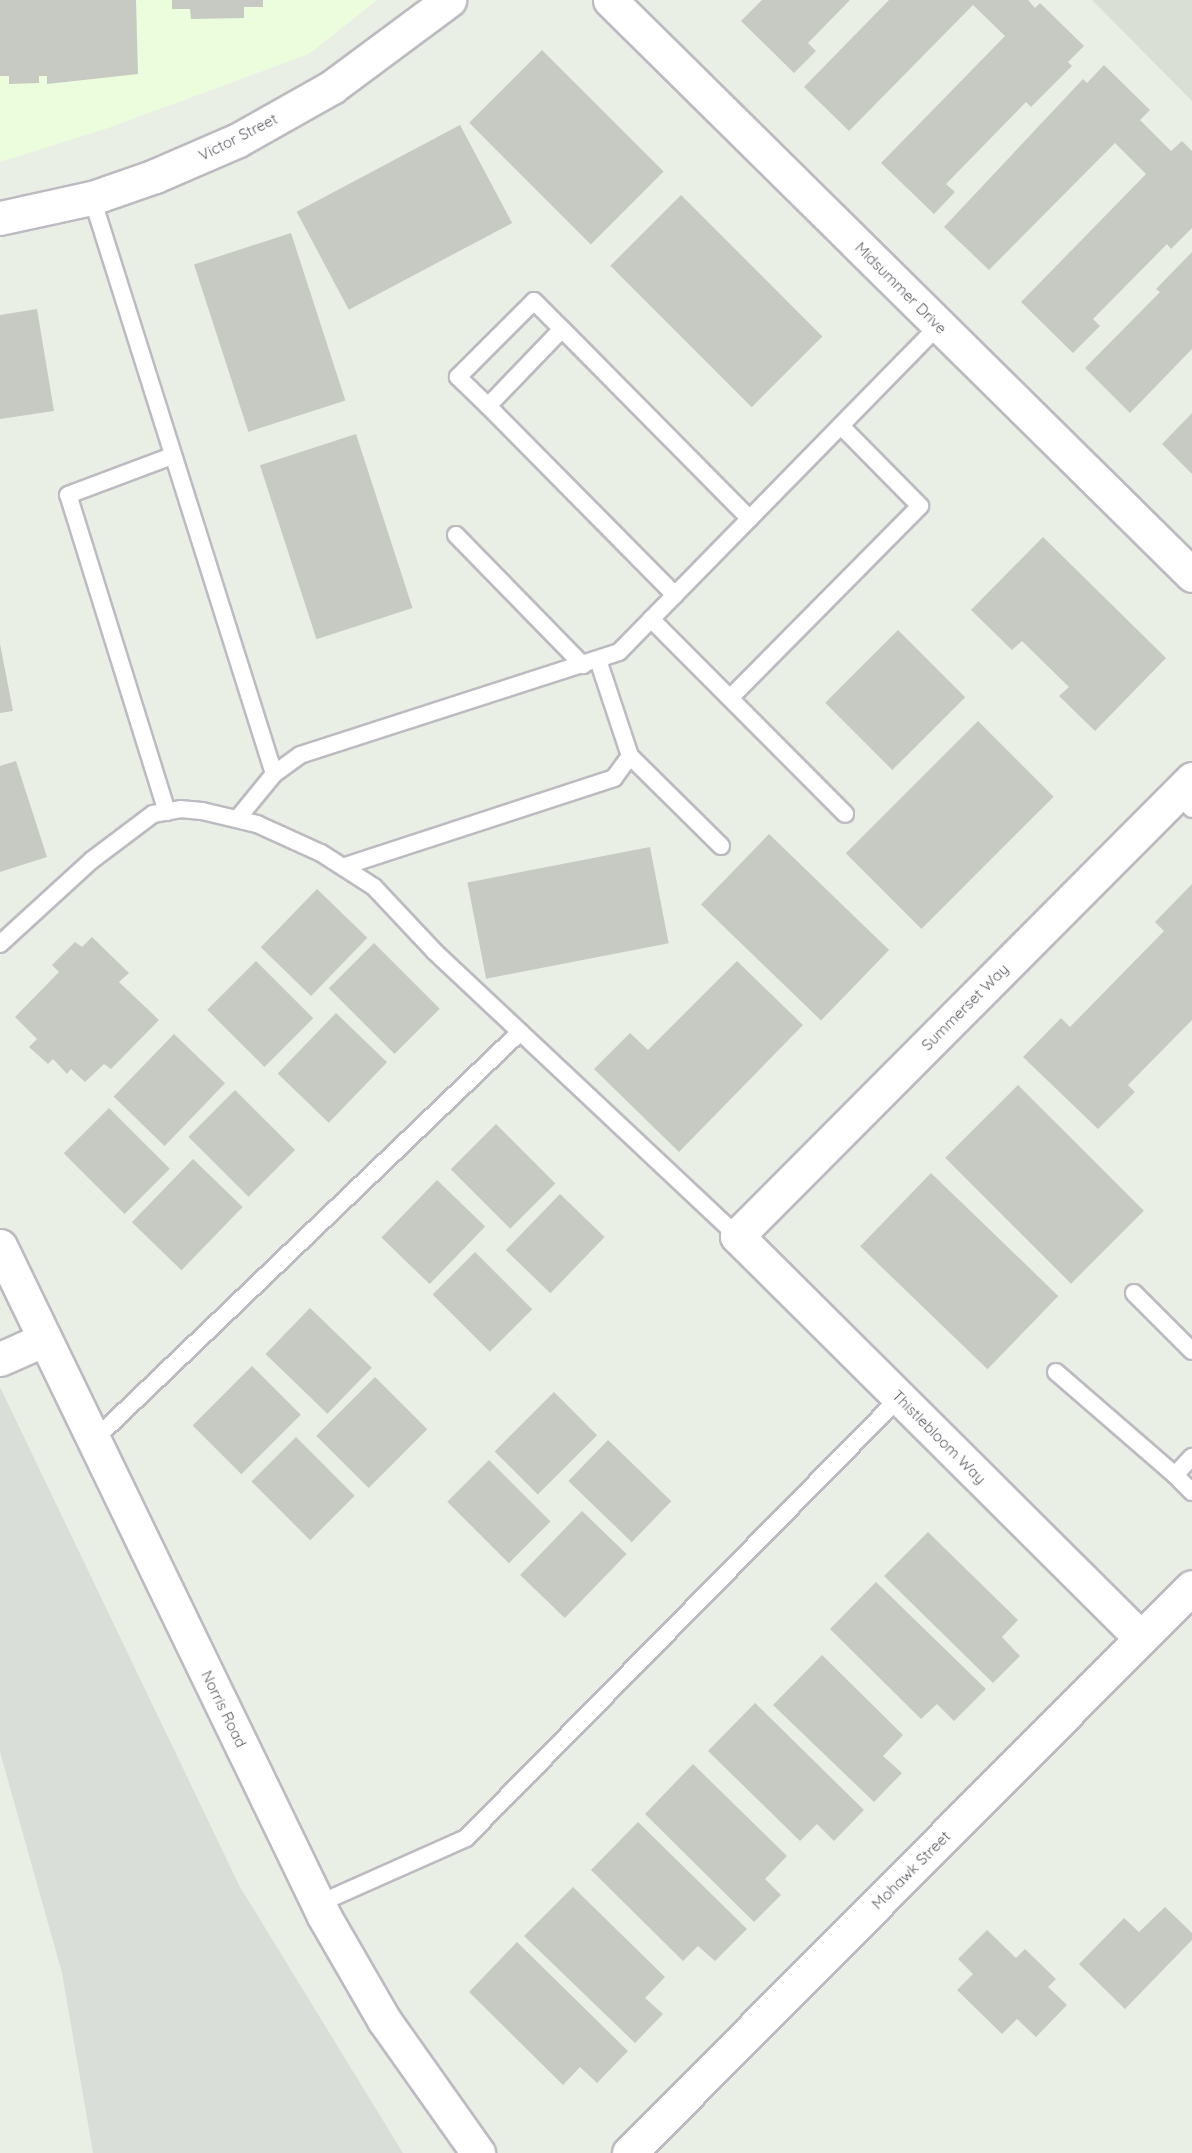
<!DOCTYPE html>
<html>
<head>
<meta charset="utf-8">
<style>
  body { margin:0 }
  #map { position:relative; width:1192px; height:2153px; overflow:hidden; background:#eaefe6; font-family:Quicksand,sans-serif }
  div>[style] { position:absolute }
  .commercial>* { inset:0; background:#ebfddd }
  .industrial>* { inset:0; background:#daded8 }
  .education>* { inset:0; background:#d9dfd4 }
  .building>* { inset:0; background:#c6cac2; transform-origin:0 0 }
  .roads { filter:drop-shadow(2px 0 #bdbac1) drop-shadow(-2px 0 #bdbac1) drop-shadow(0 2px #bdbac1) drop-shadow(0 -2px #bdbac1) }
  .lane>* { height:16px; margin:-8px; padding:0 8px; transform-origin:8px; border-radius:8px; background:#fff }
  .street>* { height:33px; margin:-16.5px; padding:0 16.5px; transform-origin:16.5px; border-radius:16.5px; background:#fff }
  .secondary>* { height:33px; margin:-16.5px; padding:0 16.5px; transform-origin:16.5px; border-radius:16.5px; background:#fff }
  span { translate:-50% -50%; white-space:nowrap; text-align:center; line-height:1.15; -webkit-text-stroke:6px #fff; paint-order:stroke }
  .street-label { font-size:15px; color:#605d65 }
</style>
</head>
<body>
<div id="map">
  <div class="commercial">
    <i style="clip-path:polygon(0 0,377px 0,309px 54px,111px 127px,0 162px)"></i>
  </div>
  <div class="industrial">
    <i style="clip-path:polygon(0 1387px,240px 1887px,403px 2153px,93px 2153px,62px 1973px,0 1752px)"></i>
  </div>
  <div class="education">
    <i style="clip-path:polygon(1092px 0,1192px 0,1192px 101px)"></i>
  </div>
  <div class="building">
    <i style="clip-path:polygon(0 0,136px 0,138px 74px,47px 84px,47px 76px,39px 76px,39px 83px,9px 84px,9px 76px,0 76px)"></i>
    <i style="clip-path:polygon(172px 0,263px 0,263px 7px,244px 7px,244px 18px,191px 19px,190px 9px,172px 9px)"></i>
    <i style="clip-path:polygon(762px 0,850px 0,808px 43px,816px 51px,794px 73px,741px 21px)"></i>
    <i style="clip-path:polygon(889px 0,1028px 0,1035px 8px,1040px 3px,1084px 46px,1068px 62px,1072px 66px,1031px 107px,1026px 102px,946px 184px,955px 192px,934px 214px,881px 163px,1005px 36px,973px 5px,849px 131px,804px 87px)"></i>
    <i style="left:542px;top:50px;width:172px;height:103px;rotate:45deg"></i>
    <i style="clip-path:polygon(1104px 65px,1150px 110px,1140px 120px,1171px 151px,1182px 141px,1192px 151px,1192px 228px,1171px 249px,1167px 244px,1093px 319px,1100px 326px,1073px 353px,1021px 302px,1146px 174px,1115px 143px,989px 270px,944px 227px,1083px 79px,1087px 83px)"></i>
    <i style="left:460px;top:125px;width:111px;height:185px;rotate:62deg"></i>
    <i style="left:681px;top:195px;width:200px;height:100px;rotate:45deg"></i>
    <i style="left:291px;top:233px;width:176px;height:102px;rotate:72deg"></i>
    <i style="clip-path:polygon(1192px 252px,1192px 349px,1130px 413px,1085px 368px,1160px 292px,1156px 289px)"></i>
    <i style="clip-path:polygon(37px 309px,54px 411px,0 419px,0 315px)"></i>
    <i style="clip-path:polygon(1192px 413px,1192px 474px,1162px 444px)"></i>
    <i style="left:356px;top:434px;width:183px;height:101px;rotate:72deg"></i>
    <i style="clip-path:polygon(1043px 537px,1166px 658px,1095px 731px,1059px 696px,1069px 687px,1022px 641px,1012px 650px,971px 610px)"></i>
    <i style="left:898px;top:630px;width:95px;height:103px;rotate:45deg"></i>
    <i style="clip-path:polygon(0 644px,13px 711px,0 713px)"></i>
    <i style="left:978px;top:721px;width:107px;height:187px;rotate:45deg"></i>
    <i style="clip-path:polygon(16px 761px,47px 857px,0 872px,0 766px)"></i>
    <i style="left:769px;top:834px;width:167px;height:98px;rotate:44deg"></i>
    <i style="left:650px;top:847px;width:98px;height:186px;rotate:79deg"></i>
    <i style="clip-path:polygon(1192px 884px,1192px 1020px,1128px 1085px,1135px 1092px,1098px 1129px,1023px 1057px,1061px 1018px,1070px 1027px,1164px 931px,1155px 922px)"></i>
    <i style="left:317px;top:889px;width:70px;height:81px;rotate:44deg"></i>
    <i style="clip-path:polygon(92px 937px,129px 973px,119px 982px,159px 1020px,111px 1069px,104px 1064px,85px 1082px,71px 1069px,67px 1074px,53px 1059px,48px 1064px,29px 1047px,37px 1039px,15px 1017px,59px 972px,52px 965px,75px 942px,82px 947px)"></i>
    <i style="left:374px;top:943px;width:93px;height:64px;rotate:45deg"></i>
    <i style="left:256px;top:961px;width:81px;height:69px;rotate:45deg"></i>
    <i style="clip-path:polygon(737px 961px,803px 1025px,679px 1152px,594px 1069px,630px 1033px,648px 1050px)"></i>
    <i style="left:336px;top:1013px;width:71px;height:84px;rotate:44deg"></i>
    <i style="left:174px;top:1034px;width:71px;height:87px;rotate:44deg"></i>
    <i style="left:1018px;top:1085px;width:178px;height:103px;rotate:45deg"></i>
    <i style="left:235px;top:1090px;width:85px;height:66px;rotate:45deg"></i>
    <i style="left:109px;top:1108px;width:86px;height:64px;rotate:45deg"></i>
    <i style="left:496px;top:1124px;width:84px;height:64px;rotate:45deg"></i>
    <i style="left:193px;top:1159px;width:69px;height:88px;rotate:44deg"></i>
    <i style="left:931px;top:1173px;width:177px;height:102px;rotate:44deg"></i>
    <i style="left:437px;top:1180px;width:67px;height:80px;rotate:44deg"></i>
    <i style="left:560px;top:1194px;width:62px;height:78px;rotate:44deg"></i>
    <i style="left:475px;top:1252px;width:81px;height:60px;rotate:45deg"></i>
    <i style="left:310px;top:1308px;width:86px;height:64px;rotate:44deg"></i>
    <i style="left:252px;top:1366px;width:69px;height:84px;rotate:45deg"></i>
    <i style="left:375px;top:1377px;width:74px;height:83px;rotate:45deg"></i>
    <i style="left:554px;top:1392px;width:61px;height:84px;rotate:45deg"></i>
    <i style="left:296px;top:1437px;width:83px;height:63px;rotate:45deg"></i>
    <i style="left:608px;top:1440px;width:88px;height:57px;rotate:44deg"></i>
    <i style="left:489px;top:1460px;width:87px;height:59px;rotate:45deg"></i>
    <i style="left:582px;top:1511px;width:62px;height:89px;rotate:44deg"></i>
    <i style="clip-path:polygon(928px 1532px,1018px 1620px,1002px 1637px,1020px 1656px,993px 1683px,884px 1576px)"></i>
    <i style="clip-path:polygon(876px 1582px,986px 1689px,954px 1721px,937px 1704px,921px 1719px,830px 1629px)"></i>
    <i style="clip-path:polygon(822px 1655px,903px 1735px,883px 1756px,902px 1773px,874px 1802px,773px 1705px)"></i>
    <i style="clip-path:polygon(755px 1703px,864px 1810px,834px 1841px,817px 1824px,800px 1841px,708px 1751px)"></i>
    <i style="clip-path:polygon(693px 1764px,787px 1856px,765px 1879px,781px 1895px,754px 1922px,645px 1814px)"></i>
    <i style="clip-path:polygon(638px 1822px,747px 1929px,715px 1961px,698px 1946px,683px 1961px,591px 1870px)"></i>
    <i style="clip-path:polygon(573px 1887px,665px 1977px,645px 1998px,663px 2014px,635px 2043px,524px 1936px)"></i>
    <i style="clip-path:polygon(1165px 1907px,1192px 1933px,1192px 1940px,1125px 2009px,1079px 1964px,1124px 1918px,1139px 1932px)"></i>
    <i style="clip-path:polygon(987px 1930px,1016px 1958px,1025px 1949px,1056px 1979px,1048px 1987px,1067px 2005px,1036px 2037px,1017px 2019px,1002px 2034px,957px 1990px,973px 1974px,958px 1959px)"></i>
    <i style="clip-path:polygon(517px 1942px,628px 2051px,597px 2083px,580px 2067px,563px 2085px,469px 1992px)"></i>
  </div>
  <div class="roads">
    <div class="lane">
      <i style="left:92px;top:198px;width:604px;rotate:72.46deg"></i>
      <i style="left:488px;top:406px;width:42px;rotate:-136deg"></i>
      <i style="left:458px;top:377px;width:107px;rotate:-45deg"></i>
      <i style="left:534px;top:301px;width:40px;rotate:45deg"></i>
      <i style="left:456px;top:535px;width:182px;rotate:45.7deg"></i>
      <i style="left:675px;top:595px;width:266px;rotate:-134.7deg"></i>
      <i style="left:488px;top:406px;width:107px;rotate:-46.1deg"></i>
      <i style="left:562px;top:329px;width:267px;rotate:45.3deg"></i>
      <i style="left:651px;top:619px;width:275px;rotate:45.1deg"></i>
      <i style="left:730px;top:698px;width:270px;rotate:-45.3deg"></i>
      <i style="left:920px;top:506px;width:112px;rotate:-134.6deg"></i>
      <i style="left:630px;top:756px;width:128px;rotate:44.7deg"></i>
      <i style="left:1177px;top:794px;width:21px;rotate:45deg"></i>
      <i style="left:167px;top:812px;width:332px;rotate:-107.3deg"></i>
      <i style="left:68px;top:495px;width:111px;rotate:-20.6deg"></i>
      <i style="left:238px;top:818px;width:57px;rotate:-50.7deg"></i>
      <i style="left:274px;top:774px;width:32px;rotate:-36deg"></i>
      <i style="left:300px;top:755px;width:335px;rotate:-17.9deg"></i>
      <i style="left:619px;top:652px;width:458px;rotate:-45.6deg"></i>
      <i style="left:345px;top:866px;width:283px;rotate:-18.1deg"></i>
      <i style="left:614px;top:778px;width:27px;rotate:-54deg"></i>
      <i style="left:630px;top:756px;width:101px;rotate:-108.4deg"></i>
      <i style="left:0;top:944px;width:125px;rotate:-42.4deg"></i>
      <i style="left:92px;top:860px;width:76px;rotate:-37deg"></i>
      <i style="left:153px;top:814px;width:27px;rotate:-10deg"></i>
      <i style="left:180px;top:809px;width:22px;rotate:5deg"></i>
      <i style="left:202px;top:811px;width:57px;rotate:13.3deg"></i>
      <i style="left:257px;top:824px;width:70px;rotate:24.4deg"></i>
      <i style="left:321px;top:853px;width:63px;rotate:32.7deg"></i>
      <i style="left:374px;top:887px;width:89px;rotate:46.8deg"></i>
      <i style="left:435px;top:952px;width:415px;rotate:43.2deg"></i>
      <i style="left:1134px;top:1293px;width:82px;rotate:45deg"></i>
      <i style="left:1056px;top:1372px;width:157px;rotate:40.9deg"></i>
      <i style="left:1175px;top:1475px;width:25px;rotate:-47deg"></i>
      <i style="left:94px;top:1440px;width:590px;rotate:-43.76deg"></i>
      <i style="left:1175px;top:1475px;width:24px;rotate:45deg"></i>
      <i style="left:318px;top:1904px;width:162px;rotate:-24deg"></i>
      <i style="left:466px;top:1838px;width:619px;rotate:-45.46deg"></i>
    </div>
    <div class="street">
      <i style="left:610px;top:0;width:818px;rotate:44.65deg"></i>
      <i style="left:0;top:1359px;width:49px;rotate:-24deg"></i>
      <i style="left:1141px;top:1638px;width:570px;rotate:-135.14deg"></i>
      <i style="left:737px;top:1236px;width:645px;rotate:-45.13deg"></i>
      <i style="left:629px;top:2153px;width:798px;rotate:-45.15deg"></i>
    </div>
    <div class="secondary">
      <i style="left:0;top:218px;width:94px;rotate:-12.3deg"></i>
      <i style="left:92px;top:198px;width:67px;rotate:-19.2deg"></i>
      <i style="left:155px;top:176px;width:90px;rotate:-23.4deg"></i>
      <i style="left:238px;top:140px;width:108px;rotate:-29.4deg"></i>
      <i style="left:332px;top:87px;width:146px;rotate:-36.6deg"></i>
      <i style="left:0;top:1246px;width:744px;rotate:64.19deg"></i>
      <i style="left:324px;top:1916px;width:120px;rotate:60deg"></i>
      <i style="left:384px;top:2020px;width:163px;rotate:54.7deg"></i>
    </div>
  </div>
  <div class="street-label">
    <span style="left:238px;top:137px;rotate:-27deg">Victor Street</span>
    <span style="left:901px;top:288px;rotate:45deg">Midsummer Drive</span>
    <span style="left:965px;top:1007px;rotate:-45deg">Summerset Way</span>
    <span style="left:939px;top:1437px;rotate:45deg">Thistlebloom Way</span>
    <span style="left:224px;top:1709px;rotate:64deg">Norris Road</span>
    <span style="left:911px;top:1870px;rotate:-45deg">Mohawk Street</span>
  </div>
</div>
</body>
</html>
